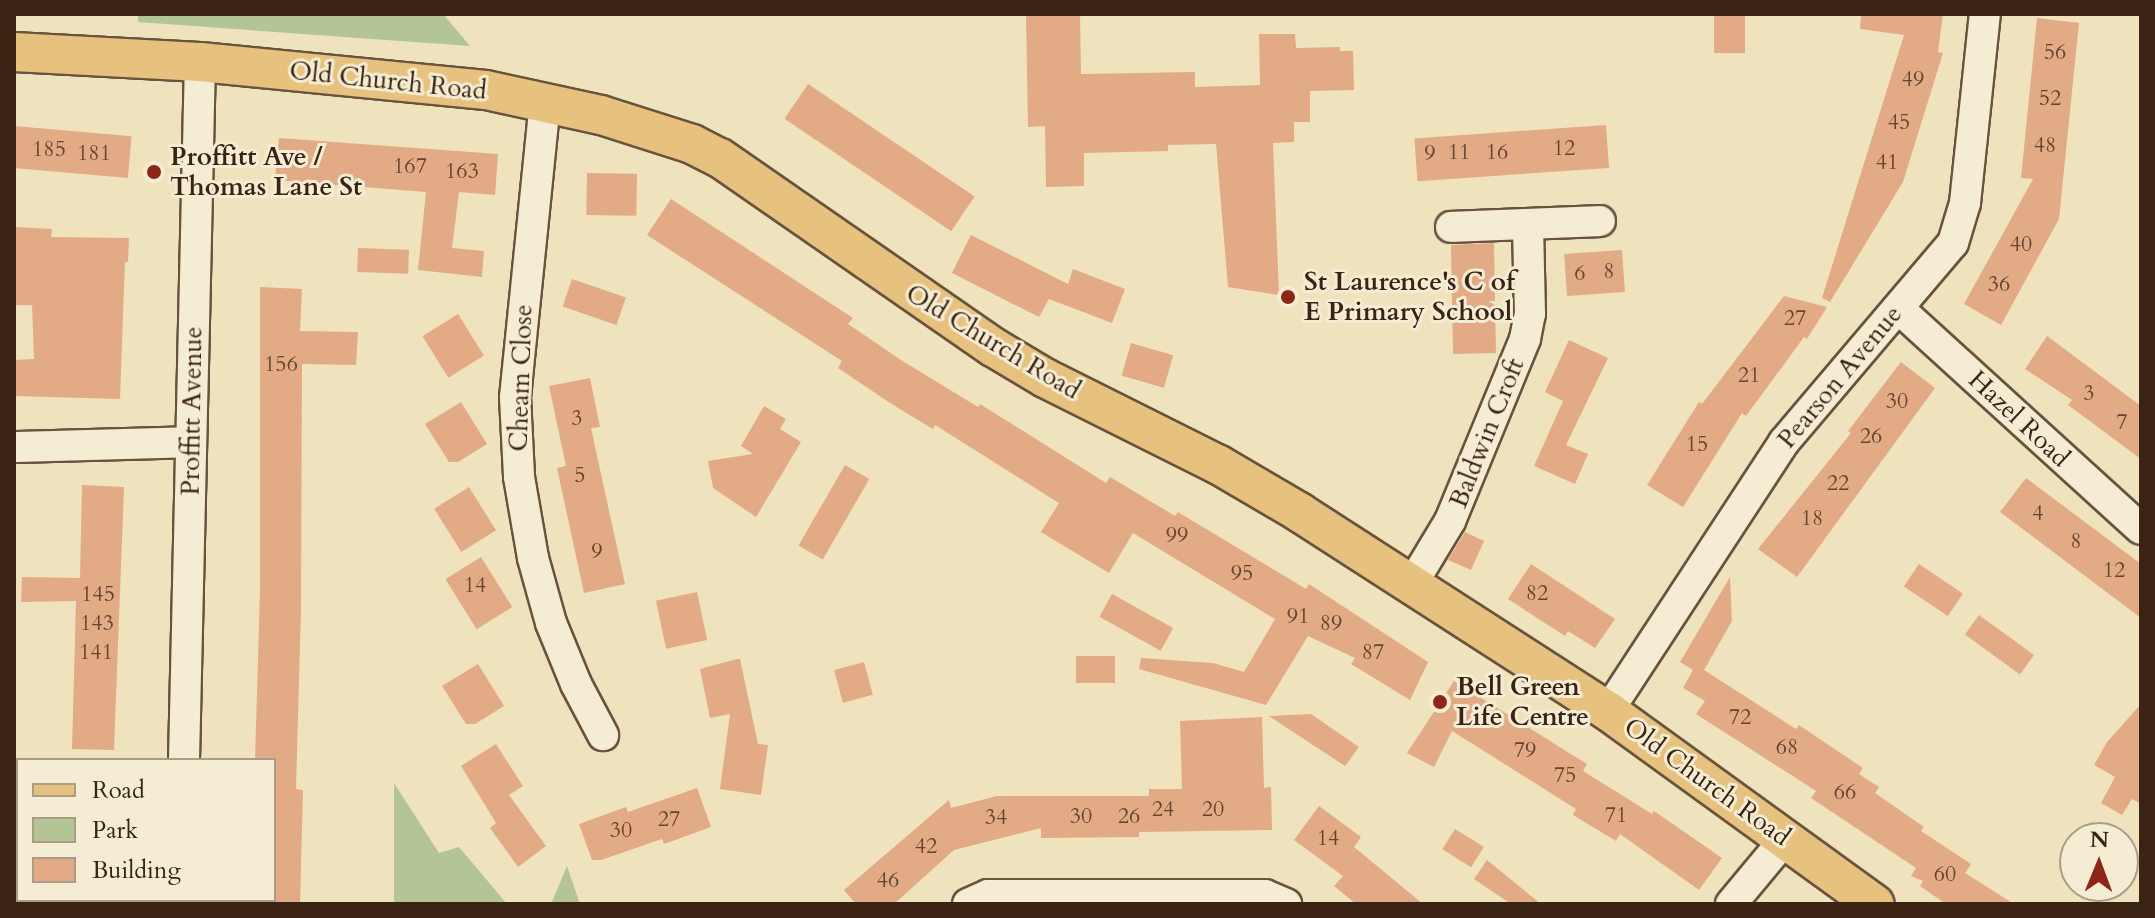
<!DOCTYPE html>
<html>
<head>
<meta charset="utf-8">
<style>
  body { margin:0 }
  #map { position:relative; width:2155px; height:918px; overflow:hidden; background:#eee3bd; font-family:Cardo,serif }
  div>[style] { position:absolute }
  .green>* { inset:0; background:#b3c595 }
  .building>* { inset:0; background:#e3aa86; transform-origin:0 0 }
  .roads { filter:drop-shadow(2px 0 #68533e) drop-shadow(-2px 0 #68533e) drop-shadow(0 2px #68533e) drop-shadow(0 -2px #68533e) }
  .minor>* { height:30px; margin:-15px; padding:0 15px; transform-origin:15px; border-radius:15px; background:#f4edd4 }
  .major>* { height:38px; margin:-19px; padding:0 19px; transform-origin:19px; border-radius:19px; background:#e7c27e }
  .dots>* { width:22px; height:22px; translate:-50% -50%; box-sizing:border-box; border:4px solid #f4edd4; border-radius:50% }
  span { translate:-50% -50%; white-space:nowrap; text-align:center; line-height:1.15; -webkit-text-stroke:6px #f4edd4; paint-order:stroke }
  .number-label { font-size:22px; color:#654530 }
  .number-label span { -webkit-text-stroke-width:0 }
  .street-label { font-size:26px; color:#3b2314 }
  .poi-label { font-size:26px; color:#3b2314; font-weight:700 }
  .left { translate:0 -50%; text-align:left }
  .frame { position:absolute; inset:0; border:16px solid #3b2314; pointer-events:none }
  .legend { position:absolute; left:16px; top:758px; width:260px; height:144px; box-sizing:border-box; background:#f4edd4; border:2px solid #aa9c87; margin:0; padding:10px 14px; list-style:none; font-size:24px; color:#3b2314 }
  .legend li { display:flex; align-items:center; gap:16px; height:40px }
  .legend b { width:40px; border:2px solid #aa9c87 }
  .north { position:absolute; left:2059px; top:822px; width:80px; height:80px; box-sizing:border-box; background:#f4edd4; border:2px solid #aa9c87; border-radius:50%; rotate:1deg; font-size:22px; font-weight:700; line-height:32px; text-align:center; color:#3b2314 }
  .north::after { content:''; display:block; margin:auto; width:28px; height:36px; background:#8f2418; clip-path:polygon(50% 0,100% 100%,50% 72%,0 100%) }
</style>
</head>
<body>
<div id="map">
  <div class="green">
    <i style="clip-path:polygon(138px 14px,443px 14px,470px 46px,138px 22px)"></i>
    <i style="clip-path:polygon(394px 783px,439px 853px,459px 847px,507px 904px,394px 904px)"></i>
    <i style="clip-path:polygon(567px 866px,580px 904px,551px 904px)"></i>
  </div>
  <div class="building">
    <i style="clip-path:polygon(1026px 14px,1080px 14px,1081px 74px,1195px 72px,1195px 87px,1260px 85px,1259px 34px,1295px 34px,1296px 48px,1340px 47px,1340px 51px,1353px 51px,1354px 90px,1310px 91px,1310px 122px,1294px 122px,1294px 142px,1273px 143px,1279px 295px,1228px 287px,1216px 144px,1168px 145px,1168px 151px,1084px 153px,1084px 186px,1046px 187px,1045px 126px,1028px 127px)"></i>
    <i style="left:1714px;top:14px;width:31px;height:39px"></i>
    <i style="clip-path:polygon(1861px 14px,1943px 14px,1938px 52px,1943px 53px,1903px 182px,1830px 302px,1822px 298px,1904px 35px,1860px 29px)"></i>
    <i style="clip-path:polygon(2037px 18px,2079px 23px,2059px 219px,2001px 325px,1964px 304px,2033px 179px,2021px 178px)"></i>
    <i style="left:808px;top:84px;width:201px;height:42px;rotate:34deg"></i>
    <i style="left:1606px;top:125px;width:43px;height:192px;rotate:86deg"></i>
    <i style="left:14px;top:126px;width:118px;height:42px;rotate:5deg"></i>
    <i style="clip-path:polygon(279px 138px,498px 154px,495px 195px,459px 192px,452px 248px,484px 251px,482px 277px,418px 270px,426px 192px,275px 180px)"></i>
    <i style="left:587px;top:173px;width:50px;height:42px;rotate:1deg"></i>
    <i style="clip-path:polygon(671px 199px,853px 318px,848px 324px,901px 360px,978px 407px,980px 404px,1106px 483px,1110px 477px,1175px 516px,1178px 512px,1306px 589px,1309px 584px,1428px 662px,1410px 700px,1351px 664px,1355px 658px,1308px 636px,1266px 705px,1139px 669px,1141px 658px,1213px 663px,1244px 672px,1275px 619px,1133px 533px,1109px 573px,1041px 532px,1059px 503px,935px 425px,933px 429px,890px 403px,838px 368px,842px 361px,647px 235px)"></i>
    <i style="clip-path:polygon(14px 227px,52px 229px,51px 237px,129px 238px,128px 262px,125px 262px,120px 399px,14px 396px,14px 360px,34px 359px,32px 305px,14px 305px)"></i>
    <i style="clip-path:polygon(971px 235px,1068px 284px,1073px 269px,1125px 289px,1112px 323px,1049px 299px,1039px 317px,952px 273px)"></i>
    <i style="clip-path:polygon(1494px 243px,1495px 301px,1488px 301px,1495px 305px,1496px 353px,1453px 354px,1451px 245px)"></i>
    <i style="left:358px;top:248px;width:51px;height:24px;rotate:2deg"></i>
    <i style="left:1622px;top:250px;width:42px;height:58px;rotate:86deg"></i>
    <i style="left:572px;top:279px;width:57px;height:29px;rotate:19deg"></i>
    <i style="clip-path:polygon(260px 287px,302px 289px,300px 331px,358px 332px,356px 365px,302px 364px,301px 609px,296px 789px,303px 790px,300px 904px,274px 904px,274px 760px,255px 760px,260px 591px)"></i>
    <i style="clip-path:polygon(1784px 296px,1827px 307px,1807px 339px,1804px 337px,1746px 416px,1742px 413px,1683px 507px,1647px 485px,1699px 402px,1702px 404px)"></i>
    <i style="left:458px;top:314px;width:49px;height:42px;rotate:58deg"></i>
    <i style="clip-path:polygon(2047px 336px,2141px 406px,2141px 459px,2068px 405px,2072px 400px,2025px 369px)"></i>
    <i style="clip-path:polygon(1569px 340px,1608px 358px,1566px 445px,1588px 454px,1575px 484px,1534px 466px,1563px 401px,1545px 392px)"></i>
    <i style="left:1131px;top:343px;width:44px;height:34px;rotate:16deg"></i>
    <i style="clip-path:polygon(1901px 362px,1935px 388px,1797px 577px,1758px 549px,1851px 433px,1848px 431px)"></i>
    <i style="clip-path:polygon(590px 378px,600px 427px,591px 428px,625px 584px,584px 593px,557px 468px,566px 466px,549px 386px)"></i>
    <i style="clip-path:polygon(461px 402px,487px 444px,458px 462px,449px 462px,425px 424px)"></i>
    <i style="clip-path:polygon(764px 406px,786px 419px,780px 429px,801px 442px,756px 517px,713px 488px,708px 461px,753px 454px,741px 446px)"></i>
    <i style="left:845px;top:465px;width:28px;height:93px;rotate:30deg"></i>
    <i style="clip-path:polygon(2026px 478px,2141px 564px,2141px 618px,2000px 512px)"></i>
    <i style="clip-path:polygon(82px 485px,124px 487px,114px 750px,72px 749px,76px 601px,21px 602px,22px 577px,80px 578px)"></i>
    <i style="left:469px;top:487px;width:51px;height:41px;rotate:58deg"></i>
    <i style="clip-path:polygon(1465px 532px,1484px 541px,1471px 570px,1448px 560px)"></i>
    <i style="left:481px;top:557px;width:59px;height:42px;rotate:58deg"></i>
    <i style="clip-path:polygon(1531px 564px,1615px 619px,1595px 648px,1568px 631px,1565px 636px,1508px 599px)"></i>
    <i style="left:1919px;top:564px;width:53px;height:27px;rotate:34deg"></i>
    <i style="clip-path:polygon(1730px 577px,1732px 621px,1704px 670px,1796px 729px,1799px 725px,1863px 768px,1859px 774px,1879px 787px,1875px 793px,1924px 827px,1921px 831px,1971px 864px,1965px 873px,2014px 904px,1946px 904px,1920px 886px,1923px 881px,1911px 876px,1916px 868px,1811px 798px,1816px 791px,1696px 714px,1705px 701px,1683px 688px,1693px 670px,1680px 662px)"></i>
    <i style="left:697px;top:592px;width:49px;height:42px;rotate:78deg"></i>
    <i style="left:1112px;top:594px;width:70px;height:26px;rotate:29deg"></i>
    <i style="left:1979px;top:615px;width:68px;height:24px;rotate:36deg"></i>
    <i style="left:1076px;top:656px;width:39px;height:27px"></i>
    <i style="clip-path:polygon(737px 659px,740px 659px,758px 744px,768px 745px,761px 795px,720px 789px,730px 714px,710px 718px,700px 669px)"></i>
    <i style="left:864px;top:662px;width:34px;height:31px;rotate:75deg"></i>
    <i style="clip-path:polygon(478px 664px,504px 706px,475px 724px,466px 724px,442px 686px)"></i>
    <i style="clip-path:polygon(1454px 681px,1587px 764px,1583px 771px,1652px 814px,1654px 811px,1722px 858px,1699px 890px,1620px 834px,1616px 841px,1573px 815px,1576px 809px,1452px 731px,1434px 767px,1407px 753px)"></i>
    <i style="clip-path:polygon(2141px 704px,2141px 804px,2132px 799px,2122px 815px,2101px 803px,2115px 777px,2094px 765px,2107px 742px)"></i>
    <i style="clip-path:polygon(1311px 714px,1359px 747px,1345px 766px,1269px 716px)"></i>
    <i style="clip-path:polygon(1262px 717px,1264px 788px,1271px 787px,1272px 830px,1139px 832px,1139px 837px,1041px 838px,1041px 828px,954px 850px,894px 904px,856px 904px,844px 890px,949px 800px,951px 808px,997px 796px,1149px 796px,1149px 789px,1182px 789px,1180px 721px)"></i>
    <i style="clip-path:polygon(496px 744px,523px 786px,509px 795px,546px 846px,518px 867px,490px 828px,496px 823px,461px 766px)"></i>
    <i style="clip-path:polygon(697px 788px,711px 827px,664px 844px,662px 839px,601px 860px,592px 860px,579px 824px,626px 807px,628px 812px)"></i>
    <i style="clip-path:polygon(1319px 806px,1361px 837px,1354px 847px,1423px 904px,1356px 904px,1334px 886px,1343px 876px,1294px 840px)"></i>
    <i style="left:1455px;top:829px;width:34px;height:24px;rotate:32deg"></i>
    <i style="clip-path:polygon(1487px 860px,1541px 904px,1511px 904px,1474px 879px)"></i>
  </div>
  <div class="roads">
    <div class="minor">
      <i style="left:545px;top:102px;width:297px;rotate:95.8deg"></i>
      <i style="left:515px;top:397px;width:80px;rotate:87.1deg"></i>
      <i style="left:519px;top:477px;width:82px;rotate:80.2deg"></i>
      <i style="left:533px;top:558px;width:67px;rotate:74.5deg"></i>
      <i style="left:551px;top:623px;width:66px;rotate:67.7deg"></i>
      <i style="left:576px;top:684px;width:58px;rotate:62.1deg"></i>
      <i style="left:1451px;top:227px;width:149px;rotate:-2.3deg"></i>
      <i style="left:1898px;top:308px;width:328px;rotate:42.3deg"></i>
      <i style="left:14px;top:447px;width:177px;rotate:-1.6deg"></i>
      <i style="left:1412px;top:584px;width:74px;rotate:-58.9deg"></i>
      <i style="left:1450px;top:521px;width:197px;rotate:-67.6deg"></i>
      <i style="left:1525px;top:339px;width:25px;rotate:-79deg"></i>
      <i style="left:1530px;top:314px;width:90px;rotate:-91.3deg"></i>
      <i style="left:1608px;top:711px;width:321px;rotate:-56.8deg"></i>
      <i style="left:1784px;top:442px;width:261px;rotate:-49.7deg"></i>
      <i style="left:1953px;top:243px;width:42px;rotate:-73.3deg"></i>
      <i style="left:1965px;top:203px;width:190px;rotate:-84deg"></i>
      <i style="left:184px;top:760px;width:698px;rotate:-88.69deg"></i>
      <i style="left:181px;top:904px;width:4px;rotate:-90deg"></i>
      <i style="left:968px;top:904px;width:22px;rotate:-24deg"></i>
      <i style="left:988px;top:895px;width:277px"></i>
      <i style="left:1265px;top:895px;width:23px;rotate:23deg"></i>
      <i style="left:1731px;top:904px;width:86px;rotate:-50.2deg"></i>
    </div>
    <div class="major">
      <i style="left:14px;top:52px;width:186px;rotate:3.1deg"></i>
      <i style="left:200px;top:62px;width:287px;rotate:5.6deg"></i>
      <i style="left:486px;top:90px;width:118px;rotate:12.3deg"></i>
      <i style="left:601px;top:115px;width:96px;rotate:17.7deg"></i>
      <i style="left:692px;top:144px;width:31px;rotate:27deg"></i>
      <i style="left:720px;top:158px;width:332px;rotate:34.7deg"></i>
      <i style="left:993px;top:347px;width:61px;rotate:30.8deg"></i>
      <i style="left:1045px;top:378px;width:195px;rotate:26.6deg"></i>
      <i style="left:1219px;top:465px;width:93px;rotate:30.4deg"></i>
      <i style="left:1299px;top:512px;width:368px;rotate:32.8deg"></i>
      <i style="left:1608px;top:711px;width:329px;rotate:35.9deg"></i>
    </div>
  </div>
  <div class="dots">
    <i style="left:154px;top:172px;background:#8f2418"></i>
    <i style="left:1288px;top:297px;background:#8f2418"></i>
    <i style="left:1440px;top:702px;background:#8f2418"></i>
  </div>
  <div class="number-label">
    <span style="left:2055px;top:53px">56</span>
    <span style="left:1913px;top:80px">49</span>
    <span style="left:2050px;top:99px">52</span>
    <span style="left:1899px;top:123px">45</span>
    <span style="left:2045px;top:146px">48</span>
    <span style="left:1564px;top:149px">12</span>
    <span style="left:49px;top:150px">185</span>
    <span style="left:1459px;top:153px">11</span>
    <span style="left:1497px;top:153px">16</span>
    <span style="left:94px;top:154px">181</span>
    <span style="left:1430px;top:154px">9</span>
    <span style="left:1887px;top:163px">41</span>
    <span style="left:410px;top:167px">167</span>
    <span style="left:462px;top:172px">163</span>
    <span style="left:2021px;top:245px">40</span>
    <span style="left:1609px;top:272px">8</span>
    <span style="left:1580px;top:274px">6</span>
    <span style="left:1999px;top:285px">36</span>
    <span style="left:1795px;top:319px">27</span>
    <span style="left:281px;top:365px">156</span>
    <span style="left:1749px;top:376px">21</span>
    <span style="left:2089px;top:394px">3</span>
    <span style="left:1897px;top:402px">30</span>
    <span style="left:577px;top:419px">3</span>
    <span style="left:2122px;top:423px">7</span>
    <span style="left:1871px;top:437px">26</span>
    <span style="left:1697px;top:445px">15</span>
    <span style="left:580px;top:476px">5</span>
    <span style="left:1838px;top:484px">22</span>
    <span style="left:2038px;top:514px">4</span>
    <span style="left:1812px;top:519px">18</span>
    <span style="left:1177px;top:536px">99</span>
    <span style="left:2076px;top:542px">8</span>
    <span style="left:597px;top:552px">9</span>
    <span style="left:2114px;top:571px">12</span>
    <span style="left:1242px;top:574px">95</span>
    <span style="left:475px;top:586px">14</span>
    <span style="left:1537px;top:594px">82</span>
    <span style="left:98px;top:595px">145</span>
    <span style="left:1298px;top:617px">91</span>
    <span style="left:97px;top:624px">143</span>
    <span style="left:1331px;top:624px">89</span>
    <span style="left:96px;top:653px">141</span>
    <span style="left:1373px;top:653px">87</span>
    <span style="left:1740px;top:718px">72</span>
    <span style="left:1787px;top:748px">68</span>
    <span style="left:1525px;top:751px">79</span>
    <span style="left:1565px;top:776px">75</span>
    <span style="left:1845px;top:793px">66</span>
    <span style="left:1163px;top:810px">24</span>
    <span style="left:1213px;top:810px">20</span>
    <span style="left:1616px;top:816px">71</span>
    <span style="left:1081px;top:817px">30</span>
    <span style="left:1129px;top:817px">26</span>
    <span style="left:996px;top:818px">34</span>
    <span style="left:669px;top:820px">27</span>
    <span style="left:621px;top:831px">30</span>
    <span style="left:1328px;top:839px">14</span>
    <span style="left:926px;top:847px">42</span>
    <span style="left:1945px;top:875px">60</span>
    <span style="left:888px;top:881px">46</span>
  </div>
  <div class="street-label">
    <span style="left:388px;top:81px;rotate:6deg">Old Church Road</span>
    <span style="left:993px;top:342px;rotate:31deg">Old Church Road</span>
    <span style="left:1840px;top:377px;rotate:-50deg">Pearson Avenue</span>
    <span style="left:521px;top:378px;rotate:-88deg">Cheam Close</span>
    <span style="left:192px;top:411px;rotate:-89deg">Proffitt Avenue</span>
    <span style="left:2019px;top:419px;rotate:43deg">Hazel Road</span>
    <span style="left:1487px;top:433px;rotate:-68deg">Baldwin Croft</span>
    <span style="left:1707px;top:782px;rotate:36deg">Old Church Road</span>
  </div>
  <div class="poi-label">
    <span class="left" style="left:170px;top:172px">Proffitt Ave /<br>Thomas Lane St</span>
    <span class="left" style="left:1304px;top:297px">St Laurence's C of<br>E Primary School</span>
    <span class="left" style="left:1456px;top:702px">Bell Green<br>Life Centre</span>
  </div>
  <div class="frame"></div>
  <ul class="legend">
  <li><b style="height:10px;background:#e7c27e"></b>Road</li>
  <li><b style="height:22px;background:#b3c595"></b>Park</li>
  <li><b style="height:22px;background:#e3aa86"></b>Building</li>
  </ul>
  <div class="north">N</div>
</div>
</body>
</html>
